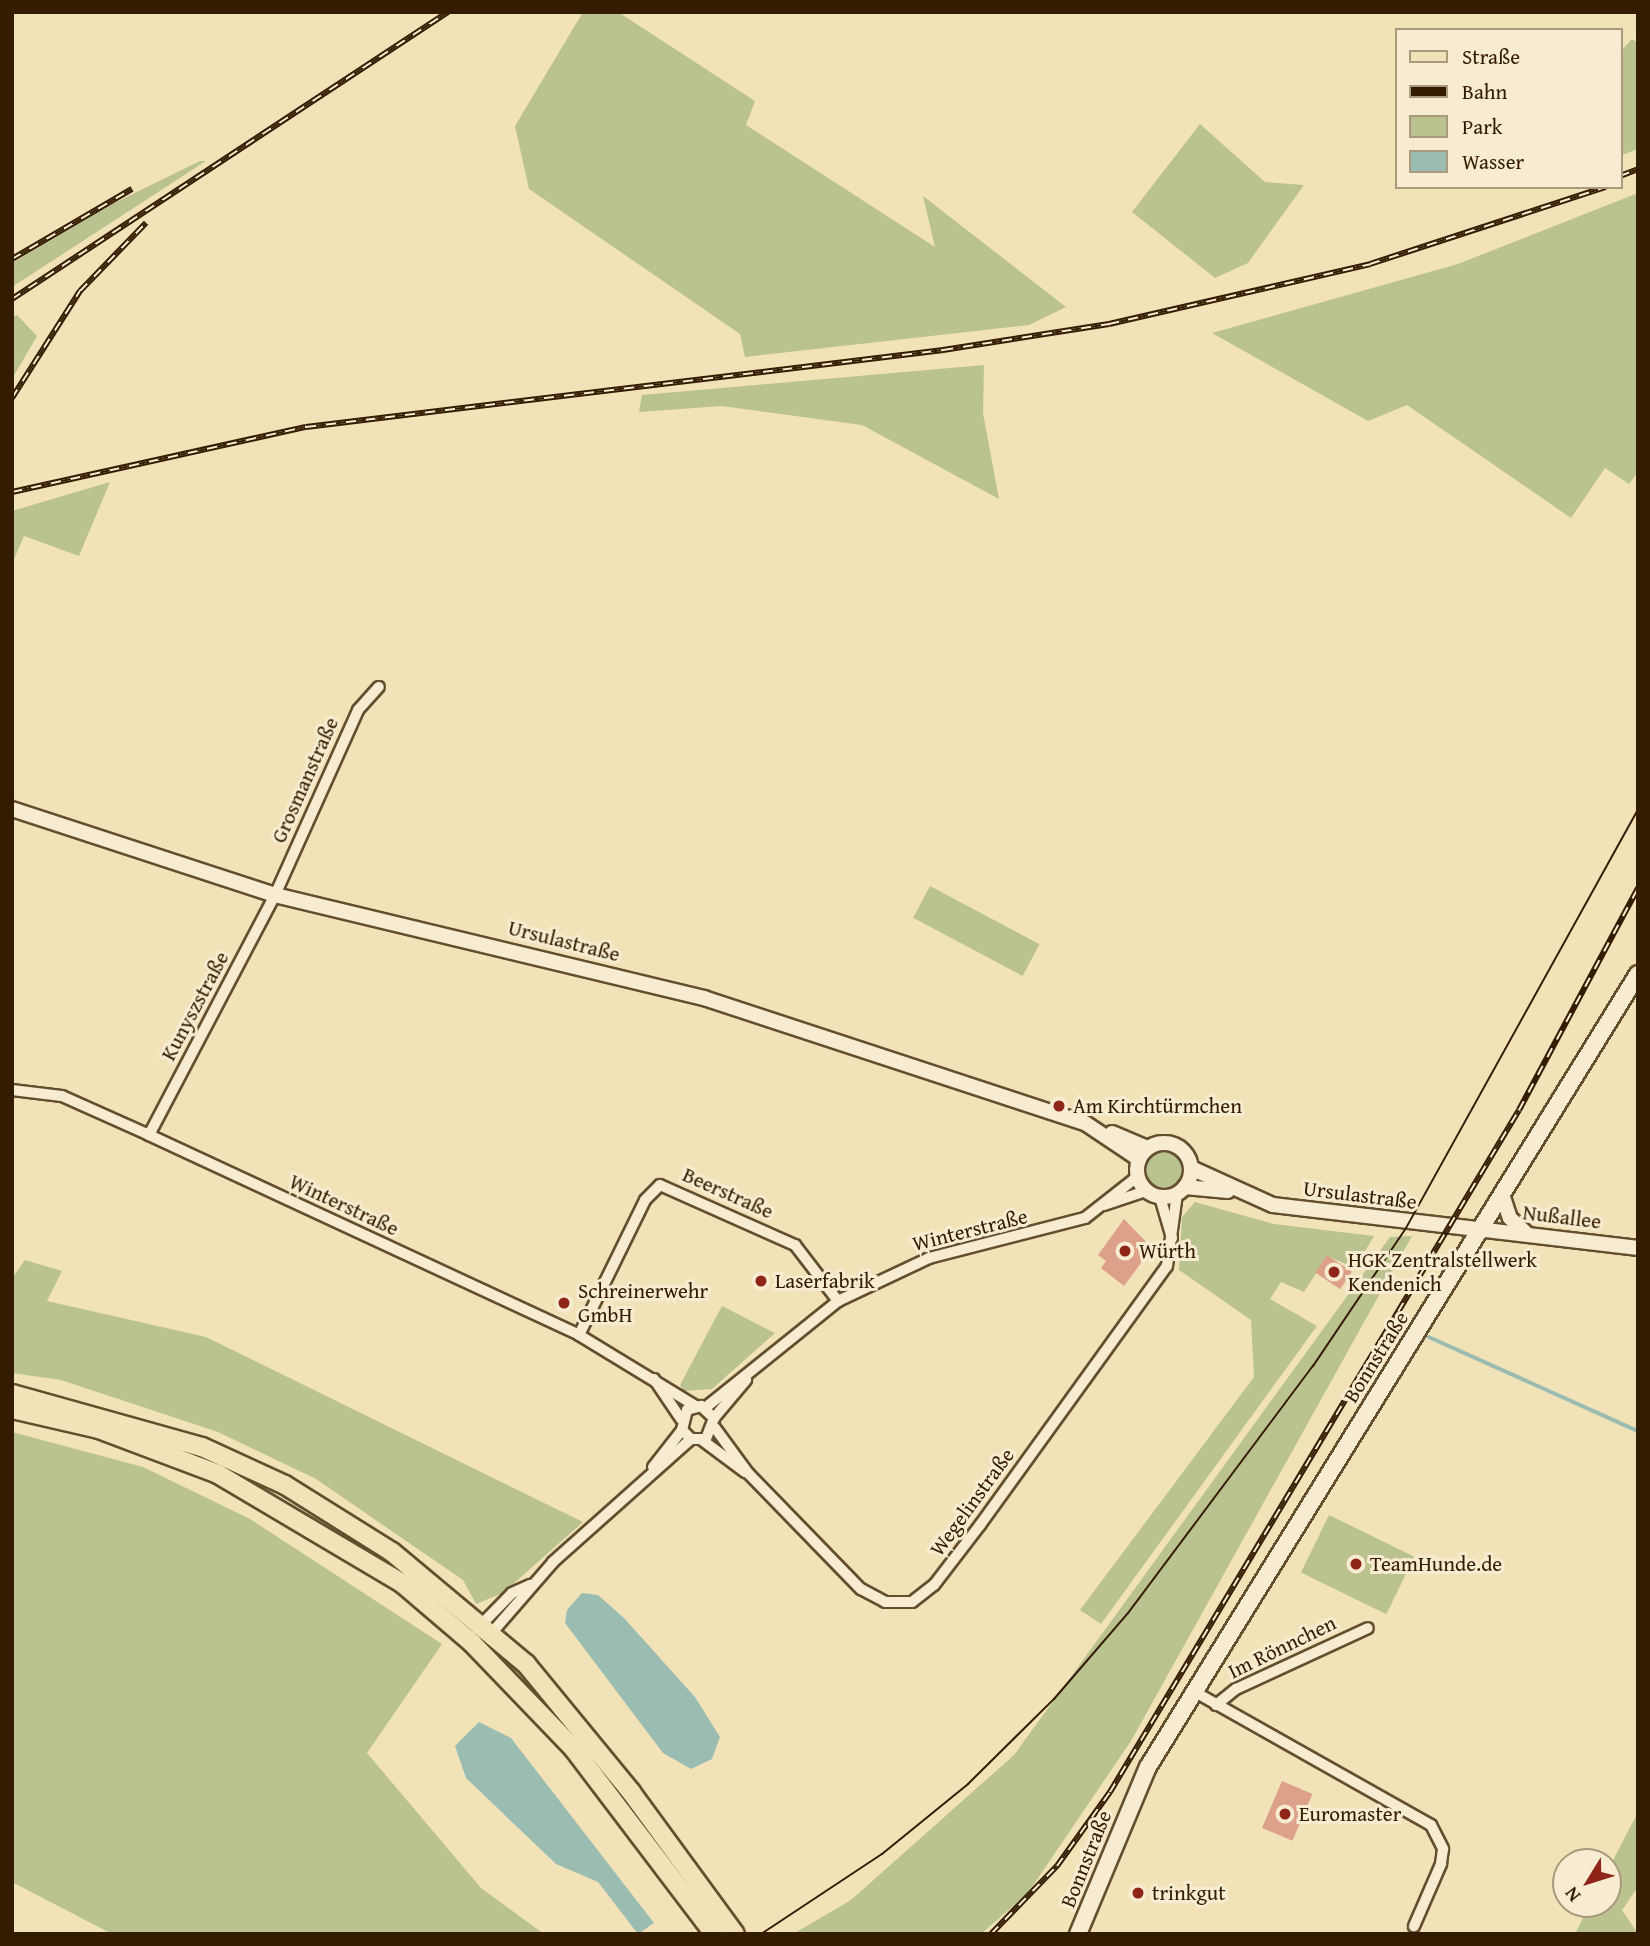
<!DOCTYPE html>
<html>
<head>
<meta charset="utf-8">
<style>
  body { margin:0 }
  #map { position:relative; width:1650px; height:1946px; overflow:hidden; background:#f2e2b8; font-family:"Gentium Book Plus",serif }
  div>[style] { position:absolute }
  .green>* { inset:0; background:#bac38f; transform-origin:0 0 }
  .round { border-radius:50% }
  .water>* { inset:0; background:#9bbdb1 }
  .stream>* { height:3.5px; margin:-1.75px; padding:0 1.75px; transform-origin:1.75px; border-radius:1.75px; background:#9bbdb1 }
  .building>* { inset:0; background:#dda089; transform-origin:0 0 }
  .roads { filter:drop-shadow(2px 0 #634e2e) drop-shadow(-2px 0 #634e2e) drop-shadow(0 2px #634e2e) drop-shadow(0 -2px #634e2e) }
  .minor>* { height:10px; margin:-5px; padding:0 5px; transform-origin:5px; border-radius:5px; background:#f7ecd1 }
  .tertiary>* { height:14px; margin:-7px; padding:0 7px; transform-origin:7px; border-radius:7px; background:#f7ecd1 }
  .tertiary>.ring { margin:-7px; padding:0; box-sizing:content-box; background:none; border:14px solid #f7ecd1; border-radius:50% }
  .secondary>* { height:16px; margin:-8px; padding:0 8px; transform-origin:8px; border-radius:8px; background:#f7ecd1 }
  .primary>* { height:18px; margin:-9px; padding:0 9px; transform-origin:9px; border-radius:9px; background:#f2e2b8 }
  .tram>* { height:2px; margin:-1px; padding:0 1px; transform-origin:1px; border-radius:1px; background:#331c00 }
  .rail>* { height:6px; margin-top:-3px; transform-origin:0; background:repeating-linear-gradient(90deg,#f7ecd1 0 10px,#331c00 0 20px); box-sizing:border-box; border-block:2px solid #331c00 }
  .dots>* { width:19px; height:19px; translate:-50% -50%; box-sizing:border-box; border:4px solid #f7ecd1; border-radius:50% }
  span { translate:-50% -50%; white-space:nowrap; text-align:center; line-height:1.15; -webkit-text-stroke:6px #f7ecd1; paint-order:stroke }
  .street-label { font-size:21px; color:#331c00 }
  .poi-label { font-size:21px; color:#331c00 }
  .left { translate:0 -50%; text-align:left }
  .frame { position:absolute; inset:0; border:14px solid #331c00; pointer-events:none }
  .legend { position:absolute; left:1395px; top:28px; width:228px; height:161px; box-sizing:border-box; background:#f7ecd1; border:2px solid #a9997d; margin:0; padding:9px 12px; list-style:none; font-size:21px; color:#331c00 }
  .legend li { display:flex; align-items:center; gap:14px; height:35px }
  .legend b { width:35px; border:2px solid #a9997d }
  .north { position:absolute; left:1552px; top:1848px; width:70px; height:70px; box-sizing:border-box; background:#f7ecd1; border:2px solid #a9997d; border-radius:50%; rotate:232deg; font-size:19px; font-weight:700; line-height:28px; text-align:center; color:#331c00 }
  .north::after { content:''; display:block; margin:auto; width:24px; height:32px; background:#8f2418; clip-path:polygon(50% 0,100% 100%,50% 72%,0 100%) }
</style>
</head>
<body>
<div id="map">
  <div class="green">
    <i style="clip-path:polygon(583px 12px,618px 12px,755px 101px,746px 125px,935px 247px,923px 196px,1066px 307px,1029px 325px,745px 357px,740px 334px,529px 189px,515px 126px)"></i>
    <i style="clip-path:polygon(1632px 39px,1638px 43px,1638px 149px,1620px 156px,1620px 52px)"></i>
    <i style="clip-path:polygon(1200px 124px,1265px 182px,1304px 185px,1248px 263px,1215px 278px,1132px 212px)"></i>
    <i style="clip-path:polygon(200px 161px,206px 161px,12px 287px,12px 263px,98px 211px)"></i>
    <i style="clip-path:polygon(1638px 193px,1638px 472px,1629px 484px,1605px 468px,1571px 518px,1407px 405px,1368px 421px,1212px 333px,1458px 264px)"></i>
    <i style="clip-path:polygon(17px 315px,37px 336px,12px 379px,12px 317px)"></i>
    <i style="clip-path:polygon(984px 365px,983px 413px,999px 499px,862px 425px,722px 406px,639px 412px,642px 395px)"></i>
    <i style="clip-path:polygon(110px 482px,79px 556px,24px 536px,12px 564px,12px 511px)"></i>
    <i style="left:930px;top:886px;width:124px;height:36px;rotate:28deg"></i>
    <i class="round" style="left:1144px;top:1150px;width:42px;height:42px"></i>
    <i style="clip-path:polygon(1195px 1202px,1274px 1224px,1374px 1236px,1355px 1268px,1327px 1256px,1304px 1292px,1281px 1282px,1270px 1299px,1317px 1326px,1101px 1624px,1080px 1610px,1254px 1377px,1251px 1320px,1179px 1270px,1182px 1217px)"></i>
    <i style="clip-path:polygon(1412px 1236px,1131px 1741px,1028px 1893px,981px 1934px,793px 1934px,851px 1900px,1014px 1755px,1390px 1237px)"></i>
    <i style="clip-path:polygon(25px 1260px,62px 1271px,47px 1301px,206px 1337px,583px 1522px,503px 1593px,476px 1604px,463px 1580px,316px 1479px,218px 1432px,61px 1380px,12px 1373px,12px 1278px)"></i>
    <i style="clip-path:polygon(722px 1306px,775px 1333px,712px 1389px,684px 1391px,680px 1385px)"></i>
    <i style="clip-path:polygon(12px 1432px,143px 1467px,250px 1519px,442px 1644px,367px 1753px,481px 1888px,544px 1934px,112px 1934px,12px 1882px)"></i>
    <i style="left:1329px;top:1515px;width:95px;height:64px;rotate:26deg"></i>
    <i style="clip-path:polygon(1638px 1812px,1638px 1887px,1622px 1910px,1638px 1934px,1575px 1934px,1590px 1904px,1608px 1904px,1608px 1870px)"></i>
  </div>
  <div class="water">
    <i style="clip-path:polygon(582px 1593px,598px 1595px,624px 1618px,695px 1697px,720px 1737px,712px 1759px,691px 1769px,663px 1753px,565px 1623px,567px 1610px)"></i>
    <i style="clip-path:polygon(479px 1722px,511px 1738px,654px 1923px,638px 1934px,598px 1882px,556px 1864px,466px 1778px,455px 1746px)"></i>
  </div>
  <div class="stream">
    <i style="left:1429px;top:1337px;width:229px;rotate:24.2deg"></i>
  </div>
  <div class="building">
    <i style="clip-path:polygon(1124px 1219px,1152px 1248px,1124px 1286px,1101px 1268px,1106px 1261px,1098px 1255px)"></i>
    <i style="left:1327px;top:1255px;width:30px;height:21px;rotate:34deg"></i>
    <i style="left:1282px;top:1781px;width:33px;height:51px;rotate:23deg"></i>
  </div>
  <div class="roads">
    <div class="minor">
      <i style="left:12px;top:1090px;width:50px;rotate:6.8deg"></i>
      <i style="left:62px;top:1096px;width:95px;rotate:24.1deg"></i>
      <i style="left:149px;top:1135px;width:474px;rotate:24.9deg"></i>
      <i style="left:579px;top:1335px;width:137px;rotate:31.3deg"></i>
      <i style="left:149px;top:1135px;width:271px;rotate:-62.3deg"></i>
      <i style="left:275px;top:895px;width:203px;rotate:-65.8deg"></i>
      <i style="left:358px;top:710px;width:31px;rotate:-48deg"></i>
      <i style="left:1160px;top:1197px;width:43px;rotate:73.7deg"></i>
      <i style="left:1104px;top:1205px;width:44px;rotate:-18.4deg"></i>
      <i style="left:579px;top:1335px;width:150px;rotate:-63.9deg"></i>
      <i style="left:645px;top:1200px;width:21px;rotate:-45deg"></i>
      <i style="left:660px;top:1185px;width:148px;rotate:24deg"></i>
      <i style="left:795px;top:1245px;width:71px;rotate:52.5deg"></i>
      <i style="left:654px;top:1379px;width:48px;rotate:56deg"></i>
      <i style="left:705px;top:1408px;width:171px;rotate:-38.8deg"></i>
      <i style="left:838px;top:1301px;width:101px;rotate:-25.3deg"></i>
      <i style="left:929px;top:1258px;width:161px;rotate:-14.4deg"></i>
      <i style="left:1085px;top:1218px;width:66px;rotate:-38.3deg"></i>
      <i style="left:714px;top:1418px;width:50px;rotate:-49.9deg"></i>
      <i style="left:715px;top:1428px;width:56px;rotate:53.7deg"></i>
      <i style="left:748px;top:1473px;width:162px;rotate:45.8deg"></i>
      <i style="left:861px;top:1589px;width:27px;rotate:28deg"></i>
      <i style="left:885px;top:1602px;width:27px"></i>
      <i style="left:912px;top:1602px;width:28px;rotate:-38deg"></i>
      <i style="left:934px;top:1585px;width:76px;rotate:-52.5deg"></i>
      <i style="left:980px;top:1525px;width:319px;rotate:-54.2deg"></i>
      <i style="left:1167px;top:1266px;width:73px;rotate:-82.1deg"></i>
      <i style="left:702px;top:1440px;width:54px;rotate:36.7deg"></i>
      <i style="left:653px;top:1467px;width:47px;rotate:-51.9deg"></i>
      <i style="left:682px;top:1430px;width:21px;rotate:-76deg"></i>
      <i style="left:687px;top:1410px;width:15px;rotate:-16deg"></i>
      <i style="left:701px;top:1406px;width:18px;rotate:43deg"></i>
      <i style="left:714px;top:1418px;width:22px;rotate:111deg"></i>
      <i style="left:706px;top:1439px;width:15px;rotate:180deg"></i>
      <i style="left:691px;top:1439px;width:13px;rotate:-135deg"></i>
      <i style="left:477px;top:1629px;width:50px;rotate:-45.8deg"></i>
      <i style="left:512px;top:1593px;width:20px;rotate:-24deg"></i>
      <i style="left:489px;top:1636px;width:98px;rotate:-49.1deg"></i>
      <i style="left:553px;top:1562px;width:185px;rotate:-41.7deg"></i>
      <i style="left:1195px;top:1692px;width:271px;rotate:29.4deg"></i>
      <i style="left:1431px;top:1825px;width:27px;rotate:63deg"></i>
      <i style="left:1443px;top:1849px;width:15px;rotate:98deg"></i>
      <i style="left:1441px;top:1864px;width:68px;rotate:113.5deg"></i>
      <i style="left:1216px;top:1705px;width:26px;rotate:-39deg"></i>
      <i style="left:1236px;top:1689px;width:145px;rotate:-24.8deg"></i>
    </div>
    <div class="tertiary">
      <i style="left:12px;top:809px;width:277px;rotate:18.1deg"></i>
      <i style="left:275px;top:895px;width:441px;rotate:13.5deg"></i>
      <i style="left:704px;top:998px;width:401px;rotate:18.2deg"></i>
      <i style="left:1085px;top:1123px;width:65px;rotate:33.7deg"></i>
      <i style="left:1112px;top:1133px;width:39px;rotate:23deg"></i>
      <i class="ring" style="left:1137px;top:1143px;width:40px;height:40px"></i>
      <i style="left:1191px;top:1168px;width:90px;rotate:24.3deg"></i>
      <i style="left:1273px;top:1205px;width:368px;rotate:6.7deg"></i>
      <i style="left:1185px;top:1187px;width:43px;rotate:5.3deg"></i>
      <i style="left:1502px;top:1194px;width:25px;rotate:72deg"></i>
      <i style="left:1510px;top:1218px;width:22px;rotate:43deg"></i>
    </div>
    <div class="secondary">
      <i style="left:1078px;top:1934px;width:181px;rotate:-67.3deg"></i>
      <i style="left:1148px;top:1767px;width:932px;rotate:-58.29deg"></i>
    </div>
    <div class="primary">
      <i style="left:12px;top:1394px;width:197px;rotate:15.6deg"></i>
      <i style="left:202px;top:1447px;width:91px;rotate:24.6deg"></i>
      <i style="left:285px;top:1485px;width:126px;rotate:32.1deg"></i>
      <i style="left:392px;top:1552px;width:175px;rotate:39.9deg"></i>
      <i style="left:526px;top:1664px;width:166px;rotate:50.6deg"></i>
      <i style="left:631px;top:1792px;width:176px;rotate:53.8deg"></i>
      <i style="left:12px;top:1409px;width:89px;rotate:12.9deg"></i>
      <i style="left:99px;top:1429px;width:127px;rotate:20.7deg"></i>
      <i style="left:218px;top:1474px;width:215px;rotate:30.7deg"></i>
      <i style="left:403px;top:1584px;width:91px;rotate:40.5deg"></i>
      <i style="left:472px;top:1643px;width:146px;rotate:46.1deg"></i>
      <i style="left:573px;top:1748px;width:233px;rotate:52.8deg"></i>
    </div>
  </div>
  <div class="tram">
    <i style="left:761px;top:1934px;width:145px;rotate:-33.5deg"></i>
    <i style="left:882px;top:1854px;width:111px;rotate:-39.1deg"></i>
    <i style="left:968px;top:1784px;width:121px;rotate:-44.7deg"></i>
    <i style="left:1054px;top:1699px;width:113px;rotate:-49.3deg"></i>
    <i style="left:1128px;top:1613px;width:309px;rotate:-53.2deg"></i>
    <i style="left:1313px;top:1366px;width:166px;rotate:-56deg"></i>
    <i style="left:1406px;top:1228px;width:478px;rotate:-61deg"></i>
  </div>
  <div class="rail">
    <i style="left:1620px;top:176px;width:19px;rotate:-21deg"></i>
    <i style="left:12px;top:259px;width:139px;rotate:-30.3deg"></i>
    <i style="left:12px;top:299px;width:522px;rotate:-33.36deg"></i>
    <i style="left:12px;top:398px;width:127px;rotate:-57.6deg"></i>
    <i style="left:80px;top:291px;width:95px;rotate:-45.9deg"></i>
    <i style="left:12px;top:492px;width:301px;rotate:-12.5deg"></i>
    <i style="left:306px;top:427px;width:642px;rotate:-6.89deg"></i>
    <i style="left:943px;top:350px;width:168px;rotate:-8.9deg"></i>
    <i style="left:1109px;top:324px;width:268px;rotate:-12.9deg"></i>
    <i style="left:1370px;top:264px;width:248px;rotate:-18.1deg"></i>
    <i style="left:991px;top:1934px;width:95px;rotate:-45.9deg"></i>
    <i style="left:1057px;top:1866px;width:91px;rotate:-54.4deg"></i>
    <i style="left:1110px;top:1792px;width:795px;rotate:-59.05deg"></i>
    <i style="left:1519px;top:1110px;width:252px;rotate:-61.8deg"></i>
  </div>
  <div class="dots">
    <i style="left:1059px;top:1106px;background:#8f2418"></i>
    <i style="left:1125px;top:1251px;background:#8f2418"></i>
    <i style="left:1334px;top:1272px;background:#8f2418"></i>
    <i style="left:761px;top:1281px;background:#8f2418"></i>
    <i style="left:564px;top:1303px;background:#8f2418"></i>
    <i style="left:1356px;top:1564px;background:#8f2418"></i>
    <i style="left:1285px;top:1814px;background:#8f2418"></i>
    <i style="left:1138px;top:1893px;background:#8f2418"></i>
  </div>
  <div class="street-label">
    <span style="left:305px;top:780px;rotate:-66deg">Grosmanstraße</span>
    <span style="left:564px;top:941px;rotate:14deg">Ursulastraße</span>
    <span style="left:195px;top:1006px;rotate:-62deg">Kunyszstraße</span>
    <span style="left:728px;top:1193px;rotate:24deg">Beerstraße</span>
    <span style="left:1360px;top:1195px;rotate:7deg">Ursulastraße</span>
    <span style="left:344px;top:1205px;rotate:25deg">Winterstraße</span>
    <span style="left:1562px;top:1217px;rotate:7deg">Nußallee</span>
    <span style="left:970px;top:1230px;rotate:-14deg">Winterstraße</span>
    <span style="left:1376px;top:1357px;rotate:-58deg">Bonnstraße</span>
    <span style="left:972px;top:1502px;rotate:-54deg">Wegelinstraße</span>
    <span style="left:1282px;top:1647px;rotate:-26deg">Im Rönnchen</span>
    <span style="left:1086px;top:1859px;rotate:-68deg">Bonnstraße</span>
  </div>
  <div class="poi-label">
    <span class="left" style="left:1073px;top:1106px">Am Kirchtürmchen</span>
    <span class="left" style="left:1139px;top:1251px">Würth</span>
    <span class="left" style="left:1348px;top:1272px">HGK Zentralstellwerk<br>Kendenich</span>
    <span class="left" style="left:775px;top:1281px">Laserfabrik</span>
    <span class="left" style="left:578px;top:1303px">Schreinerwehr<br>GmbH</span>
    <span class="left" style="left:1370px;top:1564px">TeamHunde.de</span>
    <span class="left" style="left:1299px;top:1814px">Euromaster</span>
    <span class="left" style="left:1152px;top:1893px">trinkgut</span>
  </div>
  <div class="frame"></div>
  <ul class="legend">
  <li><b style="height:9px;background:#f2e2b8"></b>Straße</li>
  <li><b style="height:9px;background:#331c00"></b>Bahn</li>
  <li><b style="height:19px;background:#bac38f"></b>Park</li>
  <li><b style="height:19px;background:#9bbdb1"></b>Wasser</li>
  </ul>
  <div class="north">N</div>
</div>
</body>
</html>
